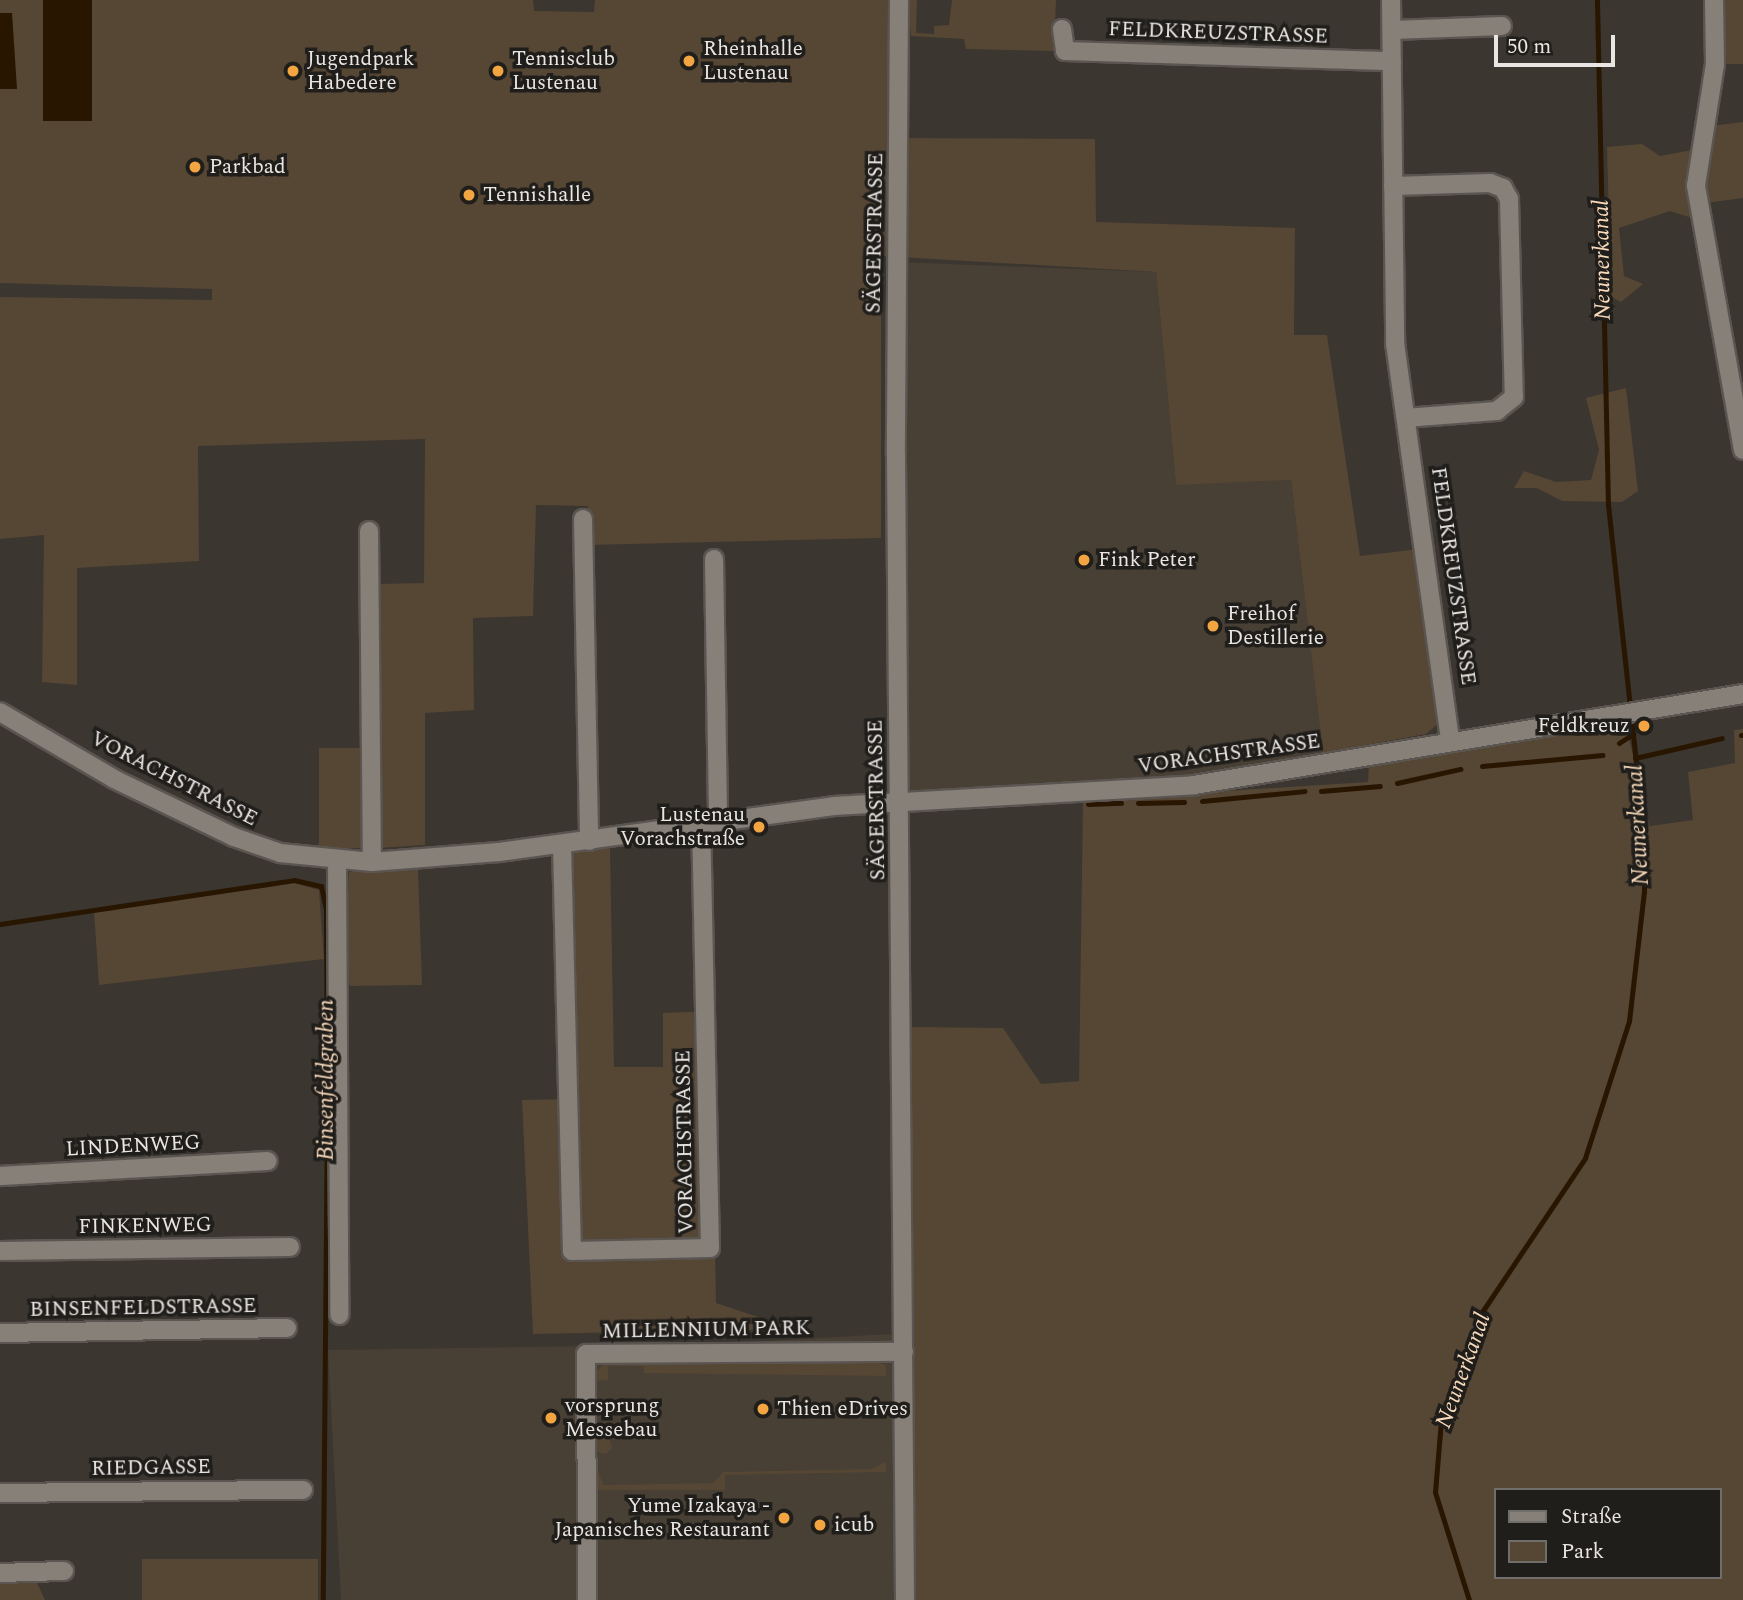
<!DOCTYPE html>
<html>
<head>
<meta charset="utf-8">
<style>
  body { margin:0 }
  #map { position:relative; width:1743px; height:1600px; overflow:hidden; background:#3b3630; font-family:Spectral,serif }
  div>[style] { position:absolute }
  .built>* { inset:0; background:#483f35 }
  .green>* { inset:0; background:#564634; transform-origin:0 0 }
  .water>* { inset:0; background:#281600; transform-origin:0 0 }
  .stream>* { height:5px; margin:-2.5px; padding:0 2.5px; transform-origin:2.5px; border-radius:2.5px; background:#281600 }
  .roads { filter:drop-shadow(2px 0 #5a5551) drop-shadow(-2px 0 #5a5551) drop-shadow(0 2px #5a5551) drop-shadow(0 -2px #5a5551) }
  .street>* { height:18px; margin:-9px; padding:0 9px; transform-origin:9px; border-radius:9px; background:#868079 }
  .dots>* { width:19px; height:19px; translate:-50% -50%; box-sizing:border-box; border:4px solid #201e1b; border-radius:50% }
  span { translate:-50% -50%; white-space:nowrap; text-align:center; line-height:1.15; -webkit-text-stroke:7px #201e1b; paint-order:stroke }
  .street-label { font-size:21px; color:#e9e5e2 }
  .poi-label { font-size:21px; color:#e9e5e2 }
  .left { translate:0 -50%; text-align:left }
  .right { translate:-100% -50%; text-align:right }
  .water-label { font-size:23px; color:#f8dabb; font-style:italic }
  .legend { position:absolute; left:1494px; top:1488px; width:228px; height:91px; box-sizing:border-box; background:#201e1b; border:2px solid #706e6b; margin:0; padding:9px 12px; list-style:none; font-size:21px; color:#e9e5e2 }
  .legend li { display:flex; align-items:center; gap:14px; height:35px }
  .legend b { width:35px; border:2px solid #706e6b }
  .scale { position:absolute; left:1494px; top:35px; width:121px; height:32px; box-sizing:border-box; border:4px solid #e9e5e2; border-top:0; padding-left:9px; font-size:21px; line-height:24px; white-space:nowrap; color:#e9e5e2; -webkit-text-stroke:5px #201e1b; paint-order:stroke }
</style>
</head>
<body>
<div id="map">
  <div class="built">
    <i style="clip-path:polygon(898px 262px,1156px 272px,1176px 484px,1291px 480px,1325px 764px,1194px 785px,899px 802px)"></i>
    <i style="clip-path:polygon(889px 1334px,906px 1341px,906px 1600px,341px 1600px,328px 1350px,716px 1344px)"></i>
  </div>
  <div class="green">
    <i style="clip-path:polygon(0 0,533px 0,534px 11px,594px 12px,595px 0,895px 0,893px 138px,1095px 139px,1096px 222px,1295px 228px,1294px 335px,1327px 335px,1360px 556px,1419px 549px,1439px 723px,1426px 734px,1323px 753px,1291px 480px,1176px 485px,1156px 272px,881px 256px,881px 538px,588px 545px,588px 506px,536px 505px,533px 616px,473px 618px,474px 710px,425px 713px,425px 845px,378px 848px,377px 584px,424px 583px,425px 439px,198px 446px,199px 561px,77px 568px,77px 685px,42px 682px,44px 535px,0 539px,0 297px,212px 300px,212px 289px,0 283px)"></i>
    <i style="clip-path:polygon(908px 0,917px 0,916px 33px,934px 34px,934px 26px,949px 25px,952px 0,1056px 0,1054px 51px,966px 49px,964px 39px,911px 36px)"></i>
    <i style="left:1713px;top:0;width:30px;height:64px"></i>
    <i style="clip-path:polygon(1743px 122px,1743px 198px,1698px 204px,1703px 127px)"></i>
    <i style="clip-path:polygon(1642px 144px,1660px 156px,1692px 150px,1686px 190px,1692px 218px,1670px 211px,1619px 228px,1624px 276px,1643px 284px,1621px 302px,1611px 297px,1607px 147px)"></i>
    <i style="clip-path:polygon(1626px 388px,1638px 491px,1622px 502px,1562px 501px,1537px 488px,1514px 488px,1524px 471px,1556px 482px,1591px 480px,1599px 450px,1586px 398px)"></i>
    <i style="clip-path:polygon(evenodd,1623px 714px,1650px 826px,1693px 820px,1688px 772px,1735px 763px,1734px 730px,1743px 729px,1743px 1600px,910px 1600px,908px 1027px,1003px 1028px,1041px 1084px,1079px 1081px,1083px 800px,1368px 782px,1369px 765px,1623px 714px,1496px 1490px,1720px 1490px,1720px 1577px,1496px 1577px,1496px 1490px)"></i>
    <i style="left:319px;top:748px;width:46px;height:100px"></i>
    <i style="clip-path:polygon(610px 848px,614px 1067px,663px 1067px,663px 1013px,711px 1011px,716px 1303px,794px 1329px,533px 1334px,522px 1100px,571px 1099px,571px 853px)"></i>
    <i style="clip-path:polygon(418px 868px,422px 985px,351px 986px,345px 981px,349px 872px)"></i>
    <i style="clip-path:polygon(295px 883px,319px 890px,324px 959px,99px 985px,94px 912px)"></i>
    <i style="clip-path:polygon(872px 1360px,886px 1365px,886px 1376px,644px 1373px,644px 1366px,608px 1366px,608px 1380px,596px 1381px,596px 1436px,610px 1439px,612px 1448px,606px 1454px,593px 1451px,592px 1376px,604px 1364px)"></i>
    <i style="clip-path:polygon(886px 1462px,886px 1472px,725px 1475px,725px 1490px,591px 1490px,597px 1469px,604px 1485px,713px 1483px,723px 1472px,871px 1469px)"></i>
    <i style="left:318px;top:1559px;width:41px;height:176px;rotate:90deg"></i>
    <i style="clip-path:polygon(34px 1576px,45px 1600px,0 1600px,0 1577px)"></i>
  </div>
  <div class="water">
    <i style="left:43px;top:0;width:49px;height:121px"></i>
    <i style="clip-path:polygon(0 13px,12px 13px,17px 89px,0 89px)"></i>
  </div>
  <div class="stream">
    <i style="left:1741px;top:735px;width:2px"></i>
    <i style="left:1619px;top:743px;width:17px;rotate:-33deg"></i>
    <i style="left:1635px;top:758px;width:89px;rotate:-12.9deg"></i>
    <i style="left:1482px;top:766px;width:121px;rotate:-5.2deg"></i>
    <i style="left:1397px;top:783px;width:65px;rotate:-12.5deg"></i>
    <i style="left:1321px;top:791px;width:59px;rotate:-4.8deg"></i>
    <i style="left:1202px;top:801px;width:103px;rotate:-5.5deg"></i>
    <i style="left:1138px;top:803px;width:46px;rotate:-1.2deg"></i>
    <i style="left:1088px;top:804px;width:33px;rotate:-2deg"></i>
    <i style="left:0;top:924px;width:297px;rotate:-8.5deg"></i>
    <i style="left:294px;top:880px;width:28px;rotate:13deg"></i>
    <i style="left:321px;top:886px;width:25px;rotate:78deg"></i>
    <i style="left:326px;top:910px;width:201px;rotate:89.7deg"></i>
    <i style="left:327px;top:1111px;width:489px;rotate:90.5deg"></i>
    <i style="left:1469px;top:1600px;width:113px;rotate:-107.5deg"></i>
    <i style="left:1435px;top:1492px;width:72px;rotate:-85.2deg"></i>
    <i style="left:1441px;top:1420px;width:116px;rotate:-69.2deg"></i>
    <i style="left:1482px;top:1312px;width:185px;rotate:-56.2deg"></i>
    <i style="left:1585px;top:1158px;width:144px;rotate:-72.2deg"></i>
    <i style="left:1629px;top:1021px;width:131px;rotate:-83.4deg"></i>
    <i style="left:1644px;top:891px;width:55px;rotate:-90deg"></i>
    <i style="left:1644px;top:836px;width:332px;rotate:-96.2deg"></i>
    <i style="left:1608px;top:506px;width:506px;rotate:-91.25deg"></i>
  </div>
  <div class="roads">
    <div class="street">
      <i style="left:899px;top:0;width:455px;rotate:90.4deg"></i>
      <i style="left:896px;top:455px;width:1145px;rotate:89.55deg"></i>
      <i style="left:1391px;top:0;width:343px;rotate:89.3deg"></i>
      <i style="left:1395px;top:343px;width:402px;rotate:82.1deg"></i>
      <i style="left:1714px;top:0;width:64px;rotate:89.1deg"></i>
      <i style="left:1715px;top:64px;width:123px;rotate:98.9deg"></i>
      <i style="left:1696px;top:186px;width:268px;rotate:79.9deg"></i>
      <i style="left:1062px;top:29px;width:22px;rotate:82deg"></i>
      <i style="left:1065px;top:51px;width:327px;rotate:1.8deg"></i>
      <i style="left:1392px;top:30px;width:110px;rotate:-2.1deg"></i>
      <i style="left:1393px;top:186px;width:97px;rotate:-1.8deg"></i>
      <i style="left:1490px;top:183px;width:14px;rotate:21deg"></i>
      <i style="left:1503px;top:188px;width:13px;rotate:61deg"></i>
      <i style="left:1509px;top:199px;width:198px;rotate:88.6deg"></i>
      <i style="left:1514px;top:397px;width:22px;rotate:141deg"></i>
      <i style="left:1497px;top:411px;width:90px;rotate:175.6deg"></i>
      <i style="left:583px;top:519px;width:322px;rotate:88.9deg"></i>
      <i style="left:369px;top:531px;width:331px;rotate:89.5deg"></i>
      <i style="left:714px;top:559px;width:264px;rotate:89.1deg"></i>
      <i style="left:0;top:712px;width:132px;rotate:30.4deg"></i>
      <i style="left:114px;top:779px;width:133px;rotate:25.8deg"></i>
      <i style="left:234px;top:837px;width:49px;rotate:19.2deg"></i>
      <i style="left:280px;top:853px;width:92px;rotate:5.6deg"></i>
      <i style="left:372px;top:862px;width:127px;rotate:-4.5deg"></i>
      <i style="left:499px;top:852px;width:338px;rotate:-7.8deg"></i>
      <i style="left:834px;top:806px;width:361px;rotate:-3.3deg"></i>
      <i style="left:1194px;top:785px;width:556px;rotate:-9.41deg"></i>
      <i style="left:562px;top:844px;width:407px;rotate:88.6deg"></i>
      <i style="left:572px;top:1251px;width:138px;rotate:-1.2deg"></i>
      <i style="left:710px;top:1248px;width:422px;rotate:-91.2deg"></i>
      <i style="left:337px;top:861px;width:454px;rotate:89.7deg"></i>
      <i style="left:0;top:1176px;width:268px;rotate:-3.2deg"></i>
      <i style="left:0;top:1251px;width:290px;rotate:-0.8deg"></i>
      <i style="left:0;top:1333px;width:287px;rotate:-1deg"></i>
      <i style="left:0;top:1493px;width:303px;rotate:-0.6deg"></i>
      <i style="left:0;top:1573px;width:64px;rotate:-1.8deg"></i>
      <i style="left:587px;top:1600px;width:246px;rotate:-90.2deg"></i>
      <i style="left:586px;top:1354px;width:318px;rotate:-0.4deg"></i>
    </div>
  </div>
  <div class="dots">
    <i style="left:689px;top:61px;background:#f2a541"></i>
    <i style="left:293px;top:71px;background:#f2a541"></i>
    <i style="left:498px;top:71px;background:#f2a541"></i>
    <i style="left:195px;top:167px;background:#f2a541"></i>
    <i style="left:469px;top:195px;background:#f2a541"></i>
    <i style="left:1084px;top:560px;background:#f2a541"></i>
    <i style="left:1213px;top:626px;background:#f2a541"></i>
    <i style="left:1644px;top:726px;background:#f2a541"></i>
    <i style="left:759px;top:827px;background:#f2a541"></i>
    <i style="left:763px;top:1409px;background:#f2a541"></i>
    <i style="left:551px;top:1418px;background:#f2a541"></i>
    <i style="left:784px;top:1518px;background:#f2a541"></i>
    <i style="left:820px;top:1525px;background:#f2a541"></i>
  </div>
  <div class="street-label">
    <span style="left:1218px;top:33px;rotate:2deg">FELDKREUZSTRASSE</span>
    <span style="left:875px;top:233px;rotate:-89deg">SÄGERSTRASSE</span>
    <span style="left:1453px;top:576px;rotate:82deg">FELDKREUZSTRASSE</span>
    <span style="left:1229px;top:754px;rotate:-8deg">VORACHSTRASSE</span>
    <span style="left:174px;top:779px;rotate:27deg">VORACHSTRASSE</span>
    <span style="left:877px;top:800px;rotate:-91deg">SÄGERSTRASSE</span>
    <span style="left:685px;top:1142px;rotate:-91deg">VORACHSTRASSE</span>
    <span style="left:133px;top:1146px;rotate:-3deg">LINDENWEG</span>
    <span style="left:145px;top:1226px;rotate:-1deg">FINKENWEG</span>
    <span style="left:143px;top:1308px;rotate:-1deg">BINSENFELDSTRASSE</span>
    <span style="left:706px;top:1330px;rotate:-1deg">MILLENNIUM PARK</span>
    <span style="left:151px;top:1468px;rotate:-1deg">RIEDGASSE</span>
  </div>
  <div class="poi-label">
    <span class="left" style="left:703px;top:61px">Rheinhalle<br>Lustenau</span>
    <span class="left" style="left:307px;top:71px">Jugendpark<br>Habedere</span>
    <span class="left" style="left:512px;top:71px">Tennisclub<br>Lustenau</span>
    <span class="left" style="left:209px;top:167px">Parkbad</span>
    <span class="left" style="left:483px;top:195px">Tennishalle</span>
    <span class="left" style="left:1098px;top:560px">Fink Peter</span>
    <span class="left" style="left:1227px;top:626px">Freihof<br>Destillerie</span>
    <span class="right" style="left:1630px;top:726px">Feldkreuz</span>
    <span class="right" style="left:745px;top:827px">Lustenau<br>Vorachstraße</span>
    <span class="left" style="left:565px;top:1418px">vorsprung<br>Messebau</span>
    <span class="left" style="left:777px;top:1409px">Thien eDrives</span>
    <span class="right" style="left:770px;top:1518px">Yume Izakaya -<br>Japanisches Restaurant</span>
    <span class="left" style="left:834px;top:1525px">icub</span>
  </div>
  <div class="water-label">
    <span style="left:1603px;top:260px;rotate:-91deg">Neunerkanal</span>
    <span style="left:1639px;top:825px;rotate:-93deg">Neunerkanal</span>
    <span style="left:327px;top:1080px;rotate:-90deg">Binsenfeldgraben</span>
    <span style="left:1464px;top:1371px;rotate:-70deg">Neunerkanal</span>
  </div>
  <ul class="legend">
  <li><b style="height:9px;background:#868079"></b>Straße</li>
  <li><b style="height:19px;background:#564634"></b>Park</li>
  </ul>
  <div class="scale">50 m</div>
</div>
</body>
</html>
